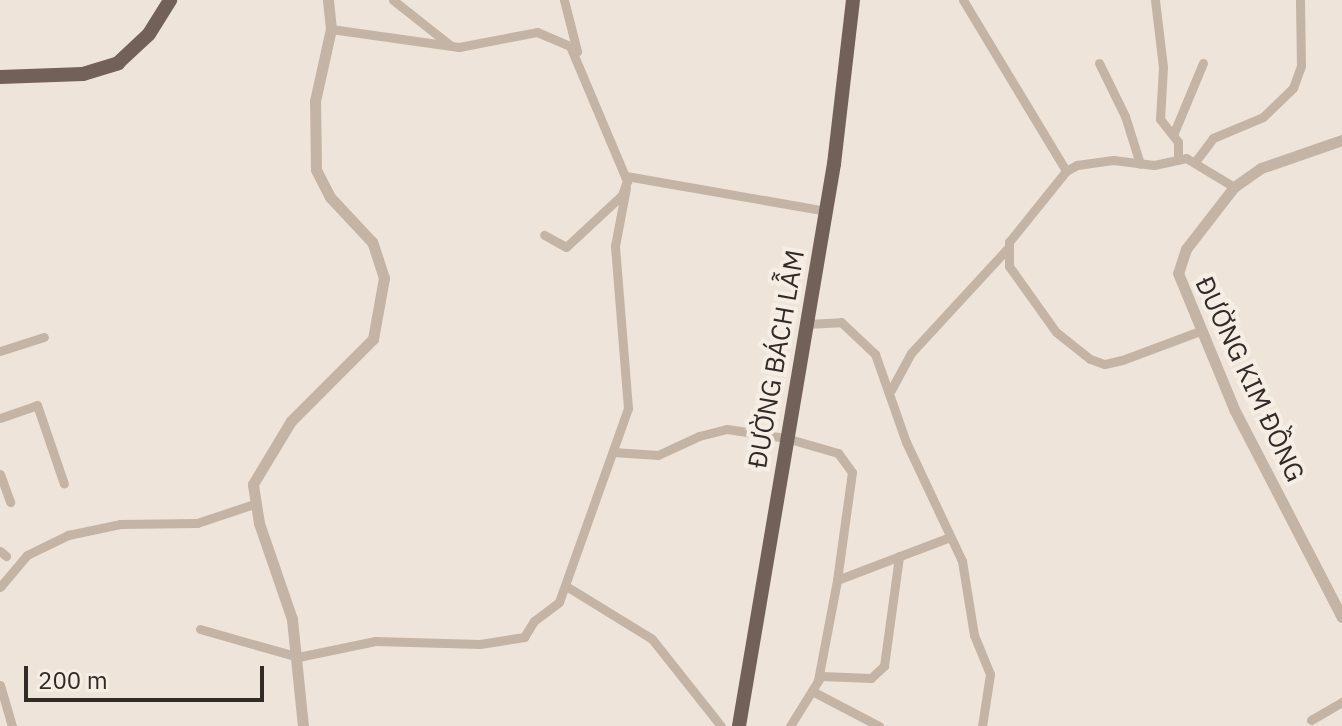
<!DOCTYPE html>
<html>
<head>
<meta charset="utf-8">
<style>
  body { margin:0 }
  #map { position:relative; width:1342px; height:726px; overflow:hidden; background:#eee4d9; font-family:"IBM Plex Sans",sans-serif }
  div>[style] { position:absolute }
  .minor>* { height:9px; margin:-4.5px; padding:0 4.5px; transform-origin:4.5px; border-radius:4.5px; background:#c4b4a6 }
  .tertiary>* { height:11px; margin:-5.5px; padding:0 5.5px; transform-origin:5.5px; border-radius:5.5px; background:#c4b4a6 }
  .primary>* { height:14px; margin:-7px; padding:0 7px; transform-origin:7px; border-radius:7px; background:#726158 }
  span { translate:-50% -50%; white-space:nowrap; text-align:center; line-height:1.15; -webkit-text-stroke:8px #f6eee4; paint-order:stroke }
  .street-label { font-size:26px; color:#312a26 }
  .scale { position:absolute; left:24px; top:666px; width:240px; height:36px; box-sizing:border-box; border:4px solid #312a26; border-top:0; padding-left:10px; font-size:24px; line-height:28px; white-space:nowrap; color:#312a26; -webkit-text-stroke:6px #f6eee4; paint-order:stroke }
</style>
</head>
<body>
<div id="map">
  <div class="minor">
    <i style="left:393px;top:0;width:73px;rotate:38.3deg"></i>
    <i style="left:564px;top:0;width:53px;rotate:75.7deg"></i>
    <i style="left:963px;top:0;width:200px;rotate:58.9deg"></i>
    <i style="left:1155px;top:0;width:67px;rotate:83.2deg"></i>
    <i style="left:1163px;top:67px;width:52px;rotate:93.3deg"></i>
    <i style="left:1160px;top:119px;width:29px;rotate:52deg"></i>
    <i style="left:1178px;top:142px;width:16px;rotate:90deg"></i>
    <i style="left:331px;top:29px;width:129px;rotate:8deg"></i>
    <i style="left:459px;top:47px;width:79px;rotate:-10.9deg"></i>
    <i style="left:537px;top:32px;width:36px;rotate:23deg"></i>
    <i style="left:570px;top:46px;width:147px;rotate:67.1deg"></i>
    <i style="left:627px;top:181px;width:15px;rotate:110deg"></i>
    <i style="left:622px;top:195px;width:76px;rotate:137.1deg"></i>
    <i style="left:566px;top:247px;width:25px;rotate:-151deg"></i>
    <i style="left:1099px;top:63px;width:59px;rotate:63.9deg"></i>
    <i style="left:1125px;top:116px;width:50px;rotate:72.6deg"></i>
    <i style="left:1173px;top:135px;width:78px;rotate:-67.4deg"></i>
    <i style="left:1195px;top:162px;width:30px;rotate:-53deg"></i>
    <i style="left:1213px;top:138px;width:54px;rotate:-22.8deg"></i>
    <i style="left:1263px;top:117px;width:42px;rotate:-44deg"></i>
    <i style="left:1293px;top:88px;width:23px;rotate:-70deg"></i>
    <i style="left:1301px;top:66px;width:66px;rotate:-90.9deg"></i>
    <i style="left:626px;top:176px;width:203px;rotate:9.9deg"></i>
    <i style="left:806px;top:324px;width:35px;rotate:-3deg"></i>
    <i style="left:841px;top:322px;width:47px;rotate:43.3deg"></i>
    <i style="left:875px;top:354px;width:93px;rotate:70.6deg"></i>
    <i style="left:906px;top:442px;width:132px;rotate:64.8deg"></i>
    <i style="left:962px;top:561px;width:75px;rotate:80.8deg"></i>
    <i style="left:974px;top:635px;width:42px;rotate:67.7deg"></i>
    <i style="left:990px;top:674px;width:53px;rotate:98.7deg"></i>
    <i style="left:1200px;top:331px;width:83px;rotate:159.6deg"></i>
    <i style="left:1122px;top:360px;width:18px;rotate:167deg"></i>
    <i style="left:1104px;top:364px;width:15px;rotate:-160deg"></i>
    <i style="left:1090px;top:359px;width:43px;rotate:-141.5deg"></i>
    <i style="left:1056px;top:332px;width:81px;rotate:-125.5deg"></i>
    <i style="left:1009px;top:266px;width:24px;rotate:-90deg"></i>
    <i style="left:1009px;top:242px;width:91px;rotate:-51.2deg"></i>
    <i style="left:1066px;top:171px;width:13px;rotate:-29deg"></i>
    <i style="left:1077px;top:165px;width:36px;rotate:-8deg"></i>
    <i style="left:1113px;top:160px;width:41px;rotate:7deg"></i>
    <i style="left:1154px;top:165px;width:33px;rotate:-12deg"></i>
    <i style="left:1186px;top:158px;width:56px;rotate:31.1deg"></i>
    <i style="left:0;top:351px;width:46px;rotate:-17.7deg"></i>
    <i style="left:891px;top:390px;width:42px;rotate:-61.6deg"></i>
    <i style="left:911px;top:353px;width:142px;rotate:-47.3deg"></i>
    <i style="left:0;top:418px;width:39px;rotate:-19deg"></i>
    <i style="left:37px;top:405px;width:83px;rotate:71.1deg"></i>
    <i style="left:613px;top:452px;width:45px;rotate:3.8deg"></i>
    <i style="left:658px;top:455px;width:45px;rotate:-24.9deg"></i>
    <i style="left:699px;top:436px;width:29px;rotate:-14deg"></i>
    <i style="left:727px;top:429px;width:60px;rotate:8.7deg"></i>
    <i style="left:786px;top:438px;width:54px;rotate:16.1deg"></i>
    <i style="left:838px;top:453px;width:24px;rotate:54deg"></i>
    <i style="left:852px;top:472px;width:109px;rotate:97.9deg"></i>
    <i style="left:0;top:474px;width:30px;rotate:70deg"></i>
    <i style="left:0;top:551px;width:8px;rotate:40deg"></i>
    <i style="left:566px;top:586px;width:101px;rotate:31.6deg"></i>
    <i style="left:652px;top:639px;width:111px;rotate:51.6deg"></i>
    <i style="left:0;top:587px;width:42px;rotate:-49.8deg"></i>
    <i style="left:27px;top:555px;width:46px;rotate:-26deg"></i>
    <i style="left:68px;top:535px;width:53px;rotate:-11.9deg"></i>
    <i style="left:120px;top:524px;width:77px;rotate:-0.7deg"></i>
    <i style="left:197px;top:523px;width:60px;rotate:-18.4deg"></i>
    <i style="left:200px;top:629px;width:102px;rotate:15.9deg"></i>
    <i style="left:298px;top:657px;width:79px;rotate:-11.7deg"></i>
    <i style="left:375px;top:641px;width:105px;rotate:1.6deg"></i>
    <i style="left:480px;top:644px;width:45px;rotate:-9deg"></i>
    <i style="left:524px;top:637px;width:19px;rotate:-58deg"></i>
    <i style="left:534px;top:621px;width:31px;rotate:-37deg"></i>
    <i style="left:559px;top:602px;width:206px;rotate:-70.4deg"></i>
    <i style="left:628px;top:408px;width:163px;rotate:-94.6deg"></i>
    <i style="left:615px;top:246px;width:59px;rotate:-79.3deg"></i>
    <i style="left:818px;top:680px;width:102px;rotate:-79.2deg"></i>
    <i style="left:837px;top:580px;width:121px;rotate:-20.8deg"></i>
    <i style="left:0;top:685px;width:43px;rotate:73.7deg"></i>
    <i style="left:812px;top:691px;width:76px;rotate:27.6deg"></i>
    <i style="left:1311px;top:720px;width:36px;rotate:-30deg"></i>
    <i style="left:790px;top:726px;width:59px;rotate:-58.2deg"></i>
    <i style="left:821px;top:676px;width:50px;rotate:2.3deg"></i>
    <i style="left:871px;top:678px;width:18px;rotate:-43deg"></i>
    <i style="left:884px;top:666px;width:111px;rotate:-82.2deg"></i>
  </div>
  <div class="tertiary">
    <i style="left:1342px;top:140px;width:86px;rotate:160.9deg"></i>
    <i style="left:1261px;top:168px;width:33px;rotate:145deg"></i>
    <i style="left:1234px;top:187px;width:78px;rotate:127.7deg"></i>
    <i style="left:1186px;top:249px;width:25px;rotate:108deg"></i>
    <i style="left:1178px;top:273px;width:149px;rotate:67.6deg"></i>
    <i style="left:1235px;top:411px;width:232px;rotate:62.6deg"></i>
    <i style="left:303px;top:726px;width:108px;rotate:-95.9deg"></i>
    <i style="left:292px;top:619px;width:102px;rotate:-109deg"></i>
    <i style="left:259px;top:523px;width:39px;rotate:-99deg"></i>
    <i style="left:253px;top:484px;width:74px;rotate:-58.9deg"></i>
    <i style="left:291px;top:421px;width:116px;rotate:-45deg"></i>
    <i style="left:373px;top:339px;width:62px;rotate:-79.8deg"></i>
    <i style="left:384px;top:278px;width:38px;rotate:-108deg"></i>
    <i style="left:372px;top:242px;width:62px;rotate:-133deg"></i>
    <i style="left:330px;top:197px;width:31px;rotate:-117deg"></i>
    <i style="left:316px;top:169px;width:68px;rotate:-90.8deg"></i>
    <i style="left:315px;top:101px;width:74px;rotate:-77.5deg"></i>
    <i style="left:331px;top:29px;width:29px;rotate:-96deg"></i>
  </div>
  <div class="primary">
    <i style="left:0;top:77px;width:83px;rotate:-2.1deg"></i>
    <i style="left:83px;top:74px;width:37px;rotate:-17deg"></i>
    <i style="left:118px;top:63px;width:42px;rotate:-43.1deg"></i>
    <i style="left:149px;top:34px;width:40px;rotate:-58deg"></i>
    <i style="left:739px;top:726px;width:570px;rotate:-80.41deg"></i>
    <i style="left:834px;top:164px;width:165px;rotate:-83.4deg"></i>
  </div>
  <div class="street-label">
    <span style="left:776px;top:359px;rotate:-80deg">ĐƯỜNG BÁCH LẪM</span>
    <span style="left:1250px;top:379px;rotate:65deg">ĐƯỜNG KIM ĐỒNG</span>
  </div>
  <div class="scale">200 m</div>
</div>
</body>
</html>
